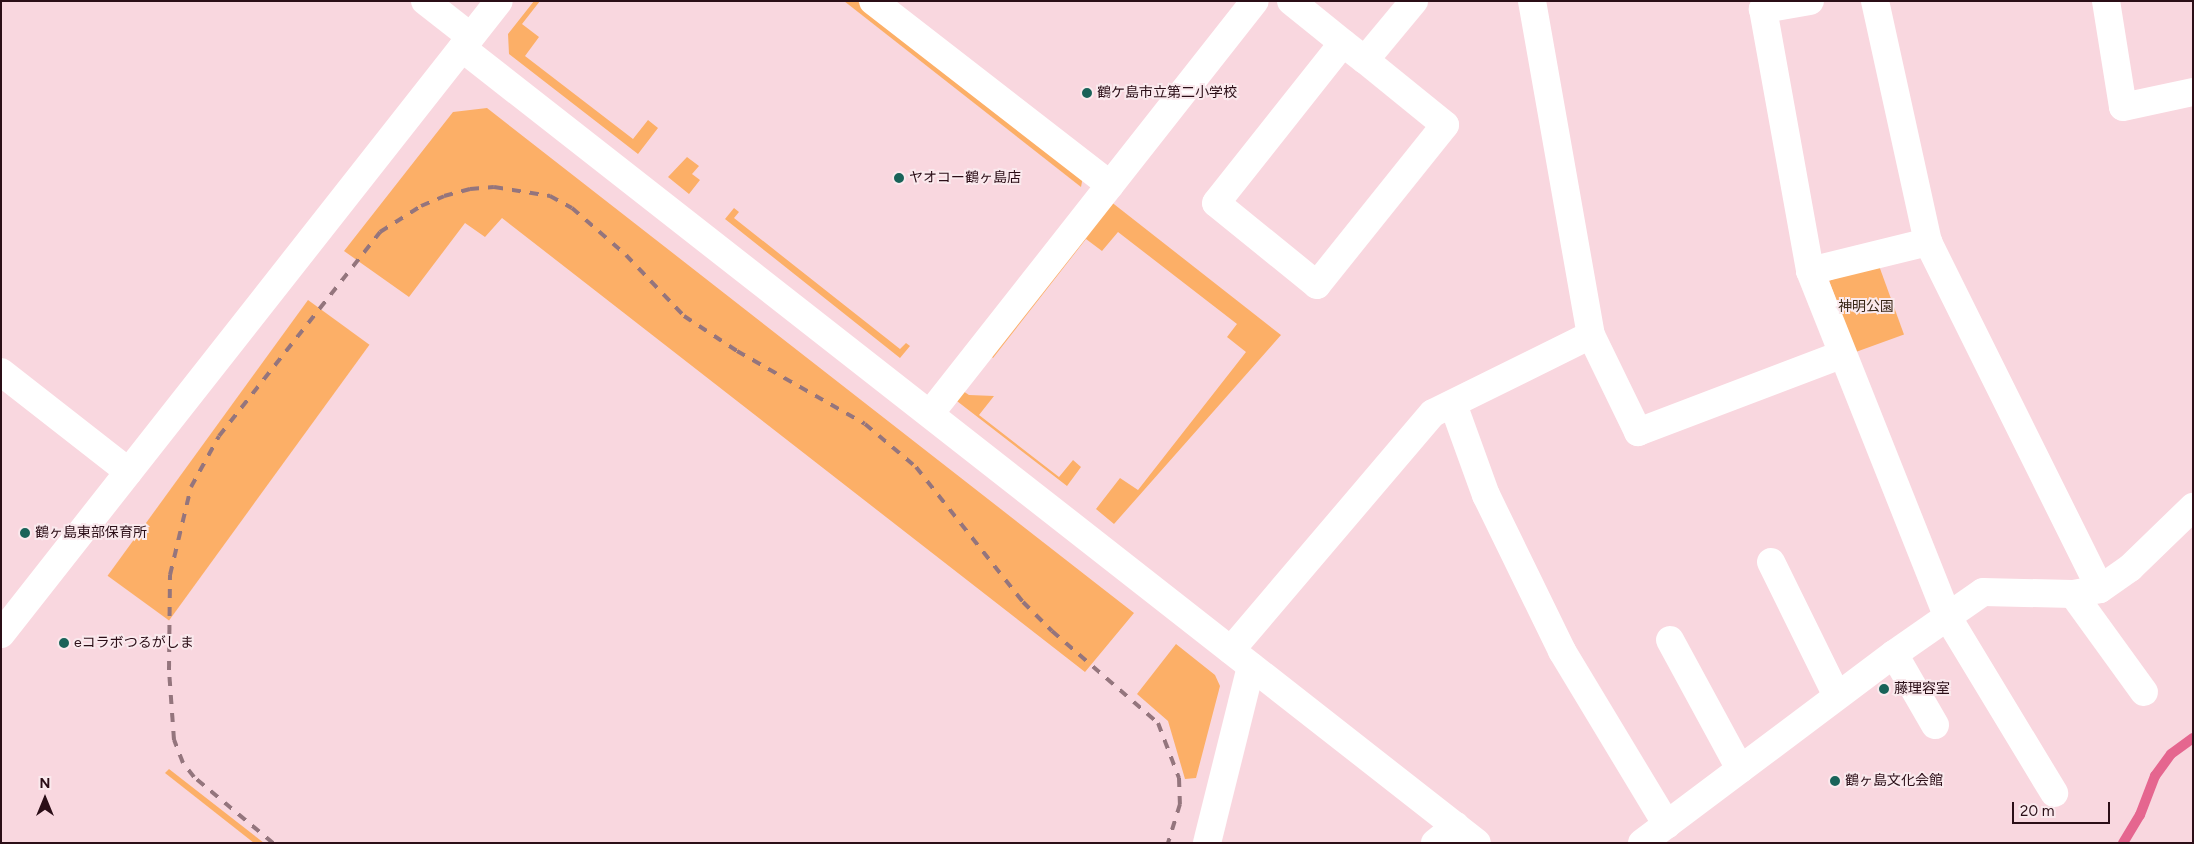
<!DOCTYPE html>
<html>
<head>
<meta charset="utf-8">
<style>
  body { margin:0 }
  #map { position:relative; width:2194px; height:844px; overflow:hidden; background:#f9d7df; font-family:Figtree,"Noto Sans JP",sans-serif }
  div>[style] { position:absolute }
  .green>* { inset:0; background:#fcaf67; transform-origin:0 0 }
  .stream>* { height:10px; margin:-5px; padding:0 5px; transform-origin:5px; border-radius:5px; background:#e5668f }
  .minor>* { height:28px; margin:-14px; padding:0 14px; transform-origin:14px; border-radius:14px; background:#fff }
  .rail>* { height:4px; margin-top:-2px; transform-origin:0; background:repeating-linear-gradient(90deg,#94757d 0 9px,transparent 0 18px) }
  .dots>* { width:14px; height:14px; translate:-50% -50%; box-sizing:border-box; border:2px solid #fae9ed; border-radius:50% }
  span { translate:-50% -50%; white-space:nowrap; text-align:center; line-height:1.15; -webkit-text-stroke:4px #fae9ed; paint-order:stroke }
  .poi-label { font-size:14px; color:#2b0e17 }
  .left { translate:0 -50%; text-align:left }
  .park-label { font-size:14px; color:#3a2818 }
  .frame { position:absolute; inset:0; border:2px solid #2b0e17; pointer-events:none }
  .north { position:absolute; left:20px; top:774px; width:50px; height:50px; -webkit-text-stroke:4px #fae9ed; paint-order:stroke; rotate:0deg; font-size:14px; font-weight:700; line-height:20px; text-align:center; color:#2b0e17 }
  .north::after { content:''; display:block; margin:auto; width:18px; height:22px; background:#2b0e17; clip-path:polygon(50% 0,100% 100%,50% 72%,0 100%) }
  .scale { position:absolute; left:2012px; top:802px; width:98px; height:22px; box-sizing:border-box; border:2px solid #2b0e17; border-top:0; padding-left:6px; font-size:15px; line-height:18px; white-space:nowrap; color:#2b0e17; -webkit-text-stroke:4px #fae9ed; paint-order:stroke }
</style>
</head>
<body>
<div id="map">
  <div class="green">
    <i style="clip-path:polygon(534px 1px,540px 1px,522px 24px,539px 37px,525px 56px,633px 139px,648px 120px,658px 128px,638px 154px,509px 54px,508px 34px)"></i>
    <i style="clip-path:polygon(844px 1px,857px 1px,1083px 176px,1081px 187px)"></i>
    <i style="clip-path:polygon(487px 108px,1134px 613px,1085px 672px,502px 218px,485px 237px,465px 223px,409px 297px,344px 251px,453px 112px)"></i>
    <i style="clip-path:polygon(687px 157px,699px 166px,692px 174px,700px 180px,689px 194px,668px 177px)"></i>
    <i style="clip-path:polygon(1110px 201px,1281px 335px,1114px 524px,1096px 509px,1120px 478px,1138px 490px,1246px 352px,1227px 337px,1237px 324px,1118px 232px,1102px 251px,1086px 239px,993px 358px,988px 354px)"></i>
    <i style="clip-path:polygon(734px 208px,739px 212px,734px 218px,900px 349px,906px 343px,910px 346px,900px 358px,725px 219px)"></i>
    <i style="left:1878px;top:263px;width:76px;height:52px;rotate:70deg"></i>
    <i style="left:308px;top:300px;width:76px;height:341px;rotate:36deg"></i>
    <i style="clip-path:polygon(960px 389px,969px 395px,994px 396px,979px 415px,1059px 477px,1073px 460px,1081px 467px,1067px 486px,953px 398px)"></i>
    <i style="clip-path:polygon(1176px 644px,1215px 675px,1220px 686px,1196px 778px,1185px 779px,1168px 721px,1137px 694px)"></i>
    <i style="clip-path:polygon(169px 769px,264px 843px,254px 843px,165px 773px)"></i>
  </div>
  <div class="stream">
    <i style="left:2123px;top:843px;width:33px;rotate:-59deg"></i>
    <i style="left:2140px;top:815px;width:42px;rotate:-69deg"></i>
    <i style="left:2155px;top:776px;width:27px;rotate:-54deg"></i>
    <i style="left:2171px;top:754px;width:27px;rotate:-36deg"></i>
  </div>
  <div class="minor">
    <i style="left:425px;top:1px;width:58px;rotate:38deg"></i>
    <i style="left:873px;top:1px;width:300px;rotate:37.8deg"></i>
    <i style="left:1110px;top:185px;width:291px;rotate:128.2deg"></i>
    <i style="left:1291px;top:1px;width:67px;rotate:38.9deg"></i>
    <i style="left:1343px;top:43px;width:28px;rotate:38deg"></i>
    <i style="left:1365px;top:60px;width:103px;rotate:39.1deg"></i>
    <i style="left:1445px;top:125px;width:205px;rotate:128.7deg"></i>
    <i style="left:1317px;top:285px;width:130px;rotate:-140.9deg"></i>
    <i style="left:1216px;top:203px;width:204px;rotate:-51.6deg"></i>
    <i style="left:1532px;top:1px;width:339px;rotate:80deg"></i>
    <i style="left:1591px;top:335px;width:108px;rotate:64.1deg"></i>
    <i style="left:1638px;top:432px;width:217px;rotate:-20.8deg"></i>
    <i style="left:1810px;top:1px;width:48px;rotate:170.3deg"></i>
    <i style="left:1763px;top:9px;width:266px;rotate:79.8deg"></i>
    <i style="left:1810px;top:271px;width:371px;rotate:68.3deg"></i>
    <i style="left:1947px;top:616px;width:207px;rotate:58.8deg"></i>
    <i style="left:1875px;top:1px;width:247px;rotate:77.6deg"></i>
    <i style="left:1928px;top:242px;width:387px;rotate:63.6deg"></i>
    <i style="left:2106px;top:1px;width:107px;rotate:80.9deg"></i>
    <i style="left:2123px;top:107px;width:72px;rotate:-12.1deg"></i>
    <i style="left:462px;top:48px;width:1289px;rotate:38.07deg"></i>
    <i style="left:1365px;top:60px;width:77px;rotate:-50.3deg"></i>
    <i style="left:1110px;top:185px;width:234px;rotate:-51.8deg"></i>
    <i style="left:1810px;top:271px;width:122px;rotate:-13.8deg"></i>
    <i style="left:1px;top:372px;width:162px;rotate:38deg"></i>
    <i style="left:1453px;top:404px;width:97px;rotate:70.1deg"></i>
    <i style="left:1486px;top:495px;width:174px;rotate:64deg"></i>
    <i style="left:1562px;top:651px;width:203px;rotate:58.9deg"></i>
    <i style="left:1771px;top:562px;width:149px;rotate:63.8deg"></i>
    <i style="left:2073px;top:594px;width:121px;rotate:54.1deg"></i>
    <i style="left:1px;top:634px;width:805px;rotate:-51.81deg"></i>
    <i style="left:1670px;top:640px;width:147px;rotate:61.5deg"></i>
    <i style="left:1231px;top:650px;width:311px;rotate:-49.6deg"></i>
    <i style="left:1433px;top:413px;width:176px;rotate:-26.3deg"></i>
    <i style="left:1894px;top:654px;width:82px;rotate:60deg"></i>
    <i style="left:1207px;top:843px;width:182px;rotate:-76deg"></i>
    <i style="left:1435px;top:843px;width:27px;rotate:-39deg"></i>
    <i style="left:1642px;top:843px;width:315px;rotate:-36.9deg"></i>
    <i style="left:1894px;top:654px;width:108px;rotate:-34.9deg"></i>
    <i style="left:1983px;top:592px;width:90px;rotate:1.3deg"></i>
    <i style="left:2073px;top:594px;width:27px;rotate:-10deg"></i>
    <i style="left:2100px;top:589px;width:37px;rotate:-35deg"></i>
    <i style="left:2130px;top:568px;width:88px;rotate:-44.1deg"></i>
  </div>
  <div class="rail">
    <i style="left:273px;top:843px;width:103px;rotate:-140.1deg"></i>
    <i style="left:194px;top:777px;width:18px;rotate:-128deg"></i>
    <i style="left:183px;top:763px;width:25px;rotate:-111deg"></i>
    <i style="left:174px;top:740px;width:70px;rotate:-94.1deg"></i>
    <i style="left:169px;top:670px;width:95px;rotate:-89.4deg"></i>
    <i style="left:170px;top:575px;width:90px;rotate:-76.6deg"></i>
    <i style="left:191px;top:487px;width:58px;rotate:-61.2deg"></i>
    <i style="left:219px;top:436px;width:260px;rotate:-51.7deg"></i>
    <i style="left:380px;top:232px;width:49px;rotate:-32.4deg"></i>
    <i style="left:421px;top:206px;width:25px;rotate:-23deg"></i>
    <i style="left:444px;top:196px;width:27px;rotate:-15deg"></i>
    <i style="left:470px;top:189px;width:24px;rotate:-5deg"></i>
    <i style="left:494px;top:187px;width:57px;rotate:9.1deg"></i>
    <i style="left:550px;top:196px;width:25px;rotate:29deg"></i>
    <i style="left:572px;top:208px;width:72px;rotate:41deg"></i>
    <i style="left:626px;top:255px;width:84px;rotate:46.4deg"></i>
    <i style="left:684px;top:316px;width:64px;rotate:33.4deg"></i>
    <i style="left:737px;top:351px;width:147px;rotate:29.7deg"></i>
    <i style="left:865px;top:424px;width:67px;rotate:40.1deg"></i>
    <i style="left:916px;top:467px;width:172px;rotate:51.6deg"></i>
    <i style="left:1023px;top:602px;width:41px;rotate:45deg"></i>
    <i style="left:1052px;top:631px;width:140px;rotate:41deg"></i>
    <i style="left:1158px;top:723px;width:59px;rotate:69.1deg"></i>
    <i style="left:1179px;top:778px;width:26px;rotate:88deg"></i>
    <i style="left:1180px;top:804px;width:41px;rotate:107.1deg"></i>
  </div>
  <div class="dots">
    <i style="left:1087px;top:93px;background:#196359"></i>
    <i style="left:899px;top:178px;background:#196359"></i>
    <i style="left:25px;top:533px;background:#196359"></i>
    <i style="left:64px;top:643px;background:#196359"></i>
    <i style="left:1884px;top:689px;background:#196359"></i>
    <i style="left:1835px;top:781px;background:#196359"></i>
  </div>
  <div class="poi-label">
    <span class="left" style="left:1097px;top:93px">鶴ケ島市立第二小学校</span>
    <span class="left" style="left:909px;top:178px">ヤオコー鶴ヶ島店</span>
    <span class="left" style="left:35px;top:533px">鶴ヶ島東部保育所</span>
    <span class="left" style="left:74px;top:643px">eコラボつるがしま</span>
    <span class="left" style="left:1894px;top:689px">藤理容室</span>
    <span class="left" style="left:1845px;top:781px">鶴ヶ島文化会館</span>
  </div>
  <div class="park-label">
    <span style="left:1866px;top:307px">神明公園</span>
  </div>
  <div class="frame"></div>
  <div class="north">N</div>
  <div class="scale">20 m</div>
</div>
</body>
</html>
